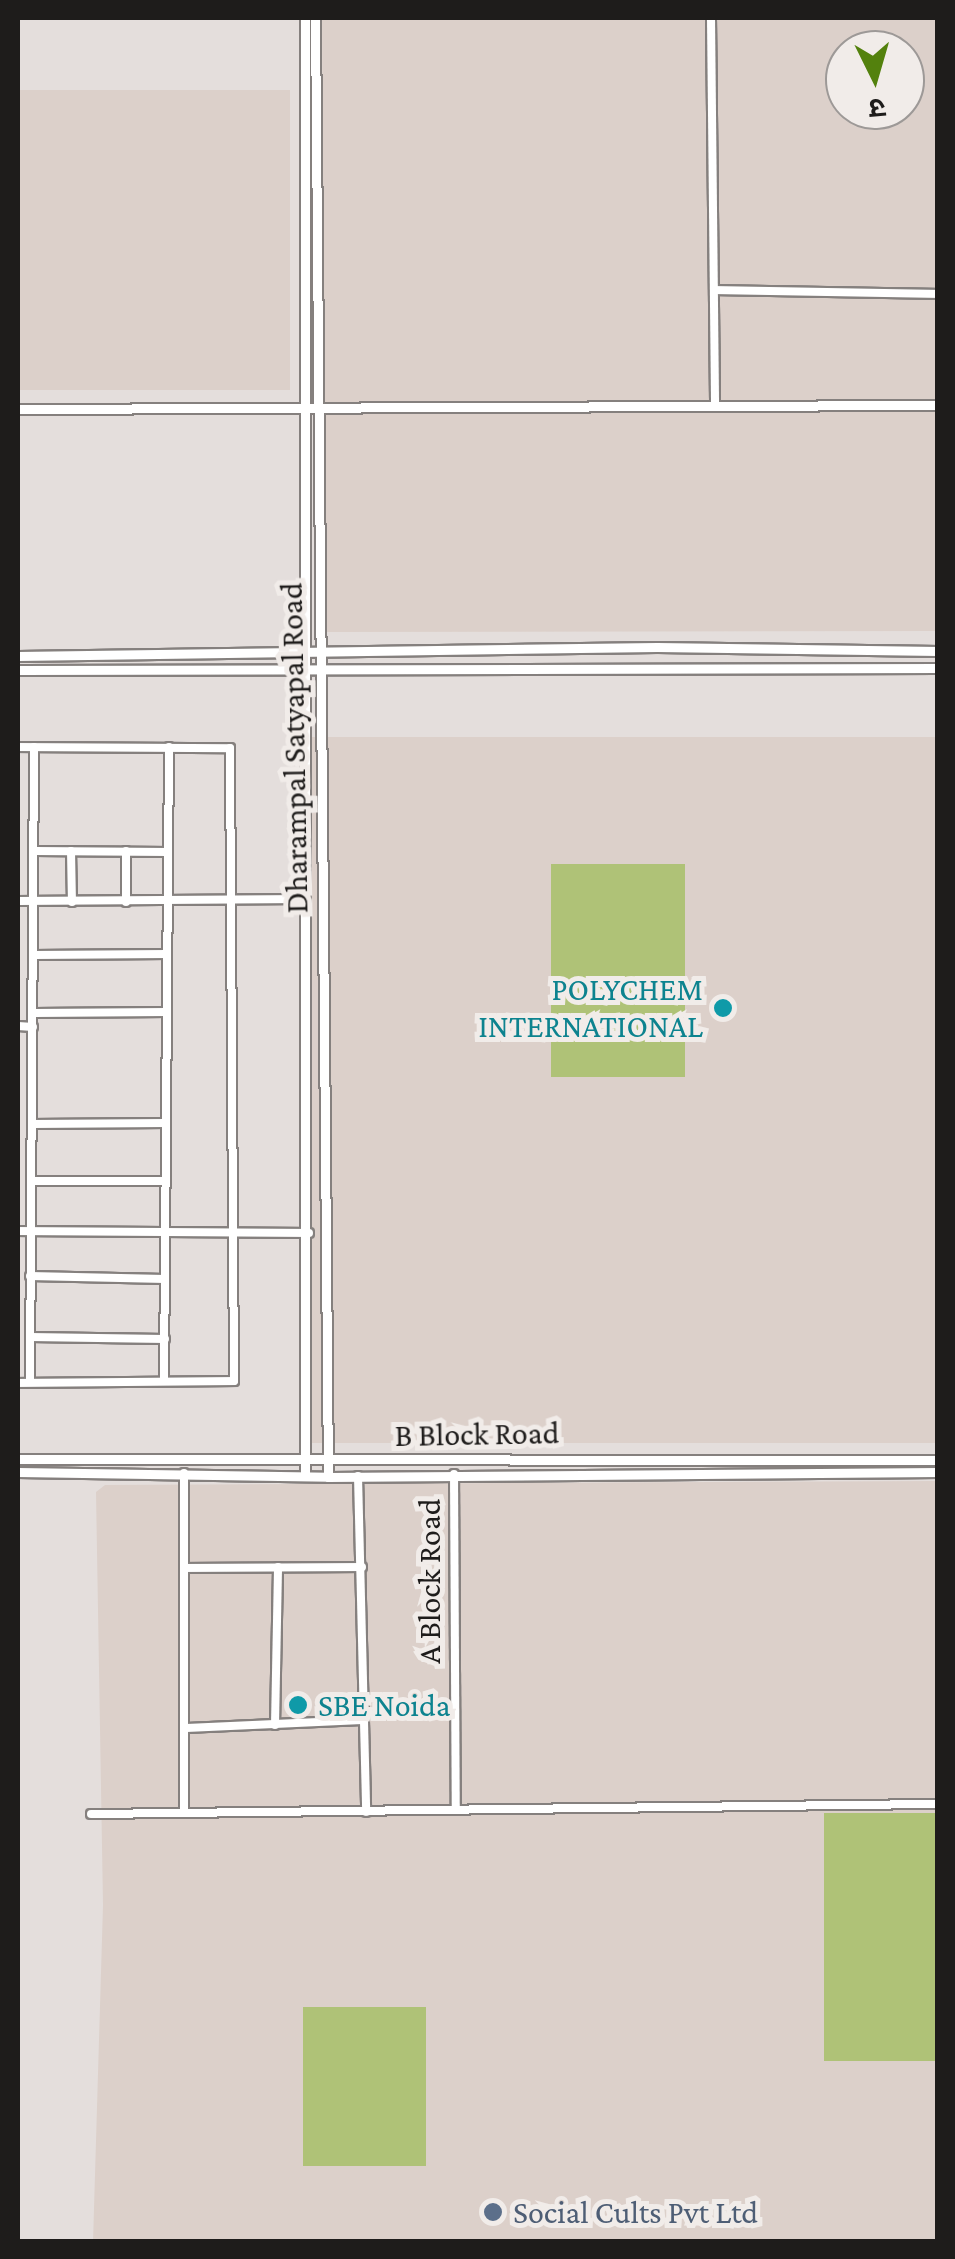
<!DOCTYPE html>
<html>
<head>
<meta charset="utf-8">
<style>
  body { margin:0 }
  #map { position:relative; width:955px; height:2259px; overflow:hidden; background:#e4dedc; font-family:"Crimson Pro","Noto Sans Devanagari",serif }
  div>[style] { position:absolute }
  .built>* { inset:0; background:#dcd0ca; transform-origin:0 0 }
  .green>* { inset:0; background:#afc277; transform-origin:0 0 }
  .roads { filter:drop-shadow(2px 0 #85807e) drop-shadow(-2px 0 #85807e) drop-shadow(0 2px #85807e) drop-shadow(0 -2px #85807e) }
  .minor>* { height:8px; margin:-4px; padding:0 4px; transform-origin:4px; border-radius:4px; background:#fff }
  .tertiary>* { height:9px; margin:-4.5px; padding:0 4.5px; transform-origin:4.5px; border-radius:4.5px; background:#fff }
  .dots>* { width:28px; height:28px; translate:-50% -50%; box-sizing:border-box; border:5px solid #f1ece9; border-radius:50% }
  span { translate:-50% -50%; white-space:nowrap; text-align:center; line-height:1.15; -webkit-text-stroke:10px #f1ece9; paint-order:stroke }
  .street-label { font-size:32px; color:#1e1c1b }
  .culture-label { font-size:32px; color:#0d838f }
  .right { translate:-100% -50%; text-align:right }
  .left { translate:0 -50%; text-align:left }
  .service-label { font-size:32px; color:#4e5e75 }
  .frame { position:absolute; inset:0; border:20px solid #1e1c1b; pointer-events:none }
  .north { position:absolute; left:825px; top:30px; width:100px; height:100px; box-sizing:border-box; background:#f1ece9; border:2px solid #9d9997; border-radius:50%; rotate:175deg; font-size:28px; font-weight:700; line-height:40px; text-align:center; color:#1e1c1b }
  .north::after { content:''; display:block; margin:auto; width:35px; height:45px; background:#53810d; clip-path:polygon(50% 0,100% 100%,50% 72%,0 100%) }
</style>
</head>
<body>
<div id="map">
  <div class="built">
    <i style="clip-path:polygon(evenodd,322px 18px,937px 18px,937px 631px,324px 632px,322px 18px,845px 50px,905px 50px,905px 110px,845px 110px,845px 50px)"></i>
    <i style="left:18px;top:90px;width:272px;height:300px"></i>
    <i style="left:311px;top:737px;width:626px;height:706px"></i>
    <i style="clip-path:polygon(937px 1481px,937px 2241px,93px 2242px,103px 1905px,96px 1492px,105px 1485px)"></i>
  </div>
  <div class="green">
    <i style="left:551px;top:864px;width:134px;height:213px"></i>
    <i style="left:824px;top:1813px;width:113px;height:248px"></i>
    <i style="left:303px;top:2007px;width:123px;height:159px"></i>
  </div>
  <div class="roads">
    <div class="minor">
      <i style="left:711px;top:18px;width:389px;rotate:89.4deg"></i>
      <i style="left:716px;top:290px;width:222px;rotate:1deg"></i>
      <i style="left:18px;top:747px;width:212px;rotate:0.3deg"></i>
      <i style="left:230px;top:748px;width:633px;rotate:89.64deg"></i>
      <i style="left:234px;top:1381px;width:216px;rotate:179.5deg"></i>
      <i style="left:35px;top:851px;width:133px;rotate:0.4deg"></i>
      <i style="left:71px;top:851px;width:51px;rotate:88.9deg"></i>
      <i style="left:126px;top:851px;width:51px;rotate:90deg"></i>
      <i style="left:18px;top:901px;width:287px;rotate:-0.4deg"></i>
      <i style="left:34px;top:955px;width:133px;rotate:-0.4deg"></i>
      <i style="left:34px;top:1013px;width:133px;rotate:-0.4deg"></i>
      <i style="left:18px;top:1026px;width:15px;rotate:4deg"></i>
      <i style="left:32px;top:1124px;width:134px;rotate:-0.4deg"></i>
      <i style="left:31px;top:1181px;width:135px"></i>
      <i style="left:18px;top:1231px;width:291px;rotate:0.4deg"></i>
      <i style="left:30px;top:1276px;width:135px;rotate:1.3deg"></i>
      <i style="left:30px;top:1337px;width:135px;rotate:0.8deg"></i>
      <i style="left:164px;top:1381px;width:634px;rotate:-89.55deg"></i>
      <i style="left:30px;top:1382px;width:635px;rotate:-89.64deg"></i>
      <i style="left:454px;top:1474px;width:336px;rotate:89.7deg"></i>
      <i style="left:358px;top:1476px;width:336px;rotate:88.6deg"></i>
      <i style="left:185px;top:1568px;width:177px;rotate:-0.3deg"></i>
      <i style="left:275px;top:1725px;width:158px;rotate:-88.9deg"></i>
      <i style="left:185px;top:1728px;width:179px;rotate:-2.6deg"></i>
      <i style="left:184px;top:1813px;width:340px;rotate:-90deg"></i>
      <i style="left:91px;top:1814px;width:847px;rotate:-0.68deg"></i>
    </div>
    <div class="tertiary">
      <i style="left:315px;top:18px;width:1459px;rotate:89.49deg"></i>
      <i style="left:18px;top:409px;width:920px;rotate:-0.25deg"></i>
      <i style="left:18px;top:656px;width:639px;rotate:-0.81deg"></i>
      <i style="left:657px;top:647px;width:281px;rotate:0.8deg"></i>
      <i style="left:18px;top:670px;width:920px;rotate:-0.12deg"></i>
      <i style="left:18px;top:1459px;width:920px;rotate:0.06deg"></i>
      <i style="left:18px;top:1472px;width:310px;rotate:0.9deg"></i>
      <i style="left:328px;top:1477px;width:610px;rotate:-0.47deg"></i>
      <i style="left:305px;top:1476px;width:1458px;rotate:-90deg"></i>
    </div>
  </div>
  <div class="dots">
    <i style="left:723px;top:1008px;background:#0f9aa8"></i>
    <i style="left:298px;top:1705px;background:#0f9aa8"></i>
    <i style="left:493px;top:2212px;background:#5c6f8a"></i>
  </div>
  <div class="street-label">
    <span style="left:294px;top:748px;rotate:-91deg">Dharampal Satyapal Road</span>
    <span style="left:477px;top:1434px;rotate:-1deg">B Block Road</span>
    <span style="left:429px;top:1581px;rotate:-90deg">A Block Road</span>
  </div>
  <div class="culture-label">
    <span class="right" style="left:703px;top:1008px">POLYCHEM<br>INTERNATIONAL</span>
    <span class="left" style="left:318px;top:1705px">SBE Noida</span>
  </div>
  <div class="service-label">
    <span class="left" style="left:513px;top:2212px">Social Cults Pvt Ltd</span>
  </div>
  <div class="frame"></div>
  <div class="north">उ</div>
</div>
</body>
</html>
